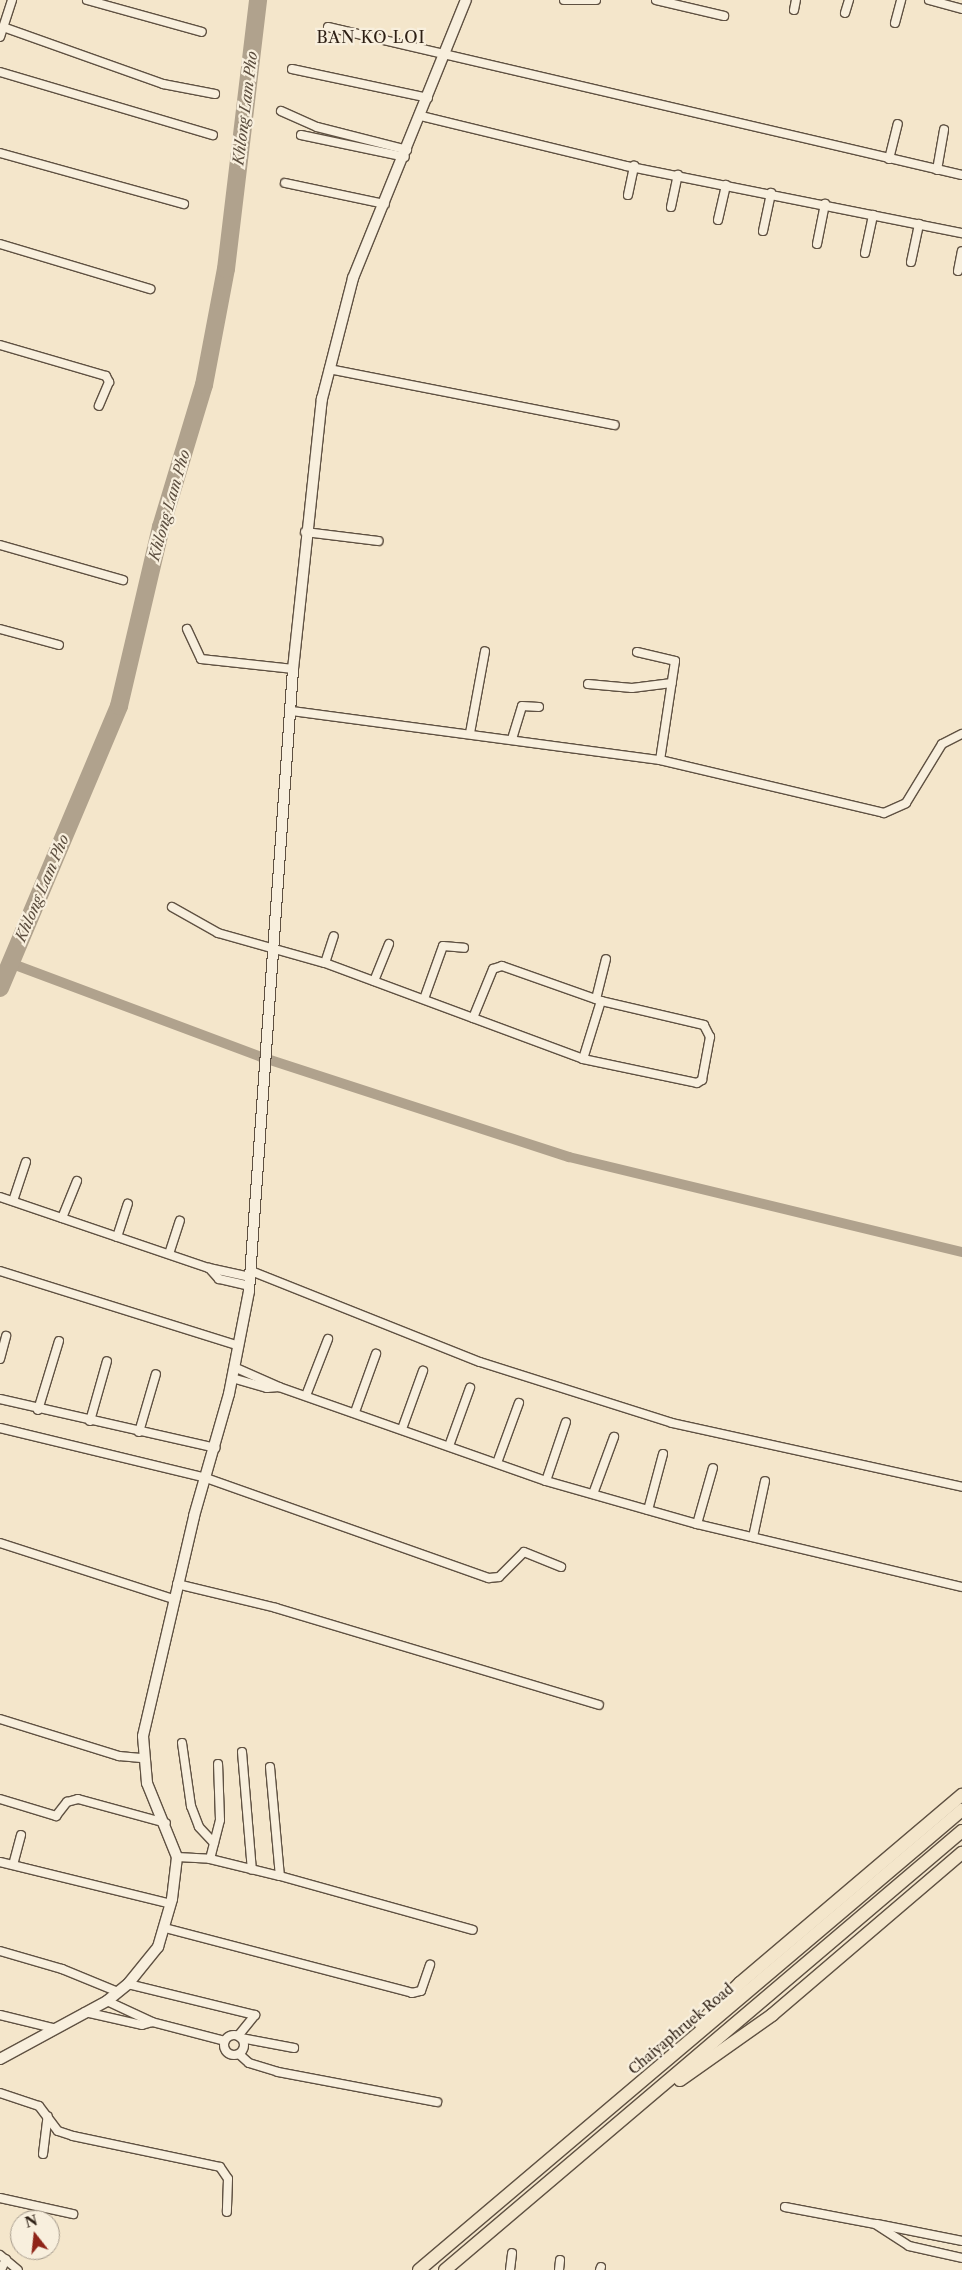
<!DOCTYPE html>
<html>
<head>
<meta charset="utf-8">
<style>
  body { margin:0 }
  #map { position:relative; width:962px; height:2270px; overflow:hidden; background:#f4e6cb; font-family:"Libre Caslon Text",serif }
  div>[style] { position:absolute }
  .canal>* { height:10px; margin:-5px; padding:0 5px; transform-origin:5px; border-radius:5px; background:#b0a28d }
  .river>* { height:18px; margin:-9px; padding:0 9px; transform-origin:9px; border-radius:9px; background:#b0a28d }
  .roads { filter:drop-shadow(1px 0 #5f5142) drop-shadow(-1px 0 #5f5142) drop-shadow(0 1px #5f5142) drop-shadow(0 -1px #5f5142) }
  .minor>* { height:8px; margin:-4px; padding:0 4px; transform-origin:4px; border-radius:4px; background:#f8efdd }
  .minor>.ring { margin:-4px; padding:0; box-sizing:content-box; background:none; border:8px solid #f8efdd; border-radius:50% }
  .tertiary>* { height:10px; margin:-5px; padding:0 5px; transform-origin:5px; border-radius:5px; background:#f8efdd }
  .primary>* { height:12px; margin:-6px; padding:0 6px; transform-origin:6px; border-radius:6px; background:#f4e6cb }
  span { translate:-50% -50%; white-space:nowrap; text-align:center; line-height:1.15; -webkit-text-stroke:4.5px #f8efdd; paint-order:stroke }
  .street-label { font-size:14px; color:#2d1f14 }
  .water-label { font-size:15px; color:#5b4d3e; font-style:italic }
  .quarter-label { font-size:16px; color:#2d1f14; letter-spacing:1px }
  .north { position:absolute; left:10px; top:2210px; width:50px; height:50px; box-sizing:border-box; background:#f8efdd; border:1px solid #a79c8d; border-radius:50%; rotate:344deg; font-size:14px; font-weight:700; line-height:20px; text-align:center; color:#2d1f14 }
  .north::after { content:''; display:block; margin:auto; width:18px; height:22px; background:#8f2418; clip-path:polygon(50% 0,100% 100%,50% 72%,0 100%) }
</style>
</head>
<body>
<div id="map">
  <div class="canal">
    <i style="left:10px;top:963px;width:268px;rotate:20.5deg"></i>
    <i style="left:261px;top:1057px;width:324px;rotate:18deg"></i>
    <i style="left:569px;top:1157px;width:404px;rotate:13.6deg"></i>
  </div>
  <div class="river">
    <i style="left:0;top:988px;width:306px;rotate:-67.1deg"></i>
    <i style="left:119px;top:706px;width:184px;rotate:-76.8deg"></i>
    <i style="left:161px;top:527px;width:148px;rotate:-73.2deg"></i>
    <i style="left:204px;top:385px;width:118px;rotate:-79.3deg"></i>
    <i style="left:226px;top:269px;width:271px;rotate:-83.2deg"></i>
  </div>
  <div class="roads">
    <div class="minor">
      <i style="left:87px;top:0;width:119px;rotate:15.5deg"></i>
      <i style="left:564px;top:0;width:32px"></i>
      <i style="left:656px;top:0;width:70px;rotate:13.2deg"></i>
      <i style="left:929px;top:0;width:34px;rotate:15deg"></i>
      <i style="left:794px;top:10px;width:10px;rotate:-79deg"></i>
      <i style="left:845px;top:13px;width:14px;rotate:-73deg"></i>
      <i style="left:895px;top:23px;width:24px;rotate:-75deg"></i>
      <i style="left:3px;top:27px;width:170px;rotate:19.6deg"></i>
      <i style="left:163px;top:84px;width:53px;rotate:10.9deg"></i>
      <i style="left:328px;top:27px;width:651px;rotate:13.14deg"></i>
      <i style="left:0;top:37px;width:39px;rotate:-72deg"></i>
      <i style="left:292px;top:69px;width:139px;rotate:12deg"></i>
      <i style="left:0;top:72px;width:222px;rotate:16.5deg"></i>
      <i style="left:281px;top:111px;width:39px;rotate:24deg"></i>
      <i style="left:317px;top:127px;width:93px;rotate:14.3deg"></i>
      <i style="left:421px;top:116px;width:211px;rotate:13.7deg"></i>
      <i style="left:626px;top:166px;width:343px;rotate:11.3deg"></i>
      <i style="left:301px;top:135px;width:106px;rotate:11.9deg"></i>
      <i style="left:0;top:153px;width:191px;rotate:15.5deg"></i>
      <i style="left:889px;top:159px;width:36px;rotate:-76deg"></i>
      <i style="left:937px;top:170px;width:41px;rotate:-80.1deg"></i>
      <i style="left:285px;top:183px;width:102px;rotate:11.9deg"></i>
      <i style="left:628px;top:195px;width:30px;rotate:-78deg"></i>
      <i style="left:671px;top:207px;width:33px;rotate:-78deg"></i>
      <i style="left:718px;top:220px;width:36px;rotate:-77deg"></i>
      <i style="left:763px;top:231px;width:39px;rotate:-78deg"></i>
      <i style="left:0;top:244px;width:157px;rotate:16.7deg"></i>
      <i style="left:817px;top:244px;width:41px;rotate:-78.7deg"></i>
      <i style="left:865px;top:253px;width:39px;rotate:-78deg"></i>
      <i style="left:911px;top:262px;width:39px;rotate:-78deg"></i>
      <i style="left:958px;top:271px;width:20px;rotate:-79deg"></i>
      <i style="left:0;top:345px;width:110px;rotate:16.3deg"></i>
      <i style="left:106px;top:376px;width:7px;rotate:63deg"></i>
      <i style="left:109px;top:382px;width:26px;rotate:113deg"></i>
      <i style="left:329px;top:369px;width:291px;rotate:11.1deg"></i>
      <i style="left:305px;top:532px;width:74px;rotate:7deg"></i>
      <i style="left:0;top:545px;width:128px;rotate:15.9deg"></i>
      <i style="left:0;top:629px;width:61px;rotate:15.2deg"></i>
      <i style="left:187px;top:629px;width:33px;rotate:65deg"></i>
      <i style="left:201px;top:659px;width:93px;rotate:6.2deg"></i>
      <i style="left:637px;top:652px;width:39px;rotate:13deg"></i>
      <i style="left:675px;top:661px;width:100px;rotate:98.6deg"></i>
      <i style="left:588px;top:684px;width:44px;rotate:5.2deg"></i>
      <i style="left:632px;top:688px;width:40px;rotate:-7.1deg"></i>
      <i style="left:292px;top:711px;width:371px;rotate:7.6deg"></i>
      <i style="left:660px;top:760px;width:230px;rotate:13.3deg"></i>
      <i style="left:884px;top:813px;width:24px;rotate:-24deg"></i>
      <i style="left:906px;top:803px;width:69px;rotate:-58.6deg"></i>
      <i style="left:942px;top:744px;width:22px;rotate:-27deg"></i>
      <i style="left:470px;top:733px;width:83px;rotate:-79.6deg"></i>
      <i style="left:512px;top:739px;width:34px;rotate:-73deg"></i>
      <i style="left:522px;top:706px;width:17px;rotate:3deg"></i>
      <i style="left:172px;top:907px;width:53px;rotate:29.5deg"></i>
      <i style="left:218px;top:933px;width:111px;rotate:15.7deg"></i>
      <i style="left:325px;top:963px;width:275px;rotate:20.4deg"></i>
      <i style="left:583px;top:1059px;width:116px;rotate:11.9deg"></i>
      <i style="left:697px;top:1083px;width:6px;rotate:-31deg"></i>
      <i style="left:702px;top:1080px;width:44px;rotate:-79.5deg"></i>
      <i style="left:710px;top:1037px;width:13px;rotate:-117deg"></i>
      <i style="left:704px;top:1025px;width:106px;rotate:-166.9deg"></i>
      <i style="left:601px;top:1001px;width:105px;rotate:-160.5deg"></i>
      <i style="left:502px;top:966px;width:9px;rotate:162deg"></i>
      <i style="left:493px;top:969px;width:53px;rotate:112.2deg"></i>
      <i style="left:325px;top:963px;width:28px;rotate:-72deg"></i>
      <i style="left:374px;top:981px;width:40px;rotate:-68deg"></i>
      <i style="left:424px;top:999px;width:56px;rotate:-70.3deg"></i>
      <i style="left:443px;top:946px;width:21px;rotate:5deg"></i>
      <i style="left:596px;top:999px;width:41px;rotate:-76deg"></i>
      <i style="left:583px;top:1059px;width:61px;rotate:-72.8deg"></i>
      <i style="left:0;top:1197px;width:221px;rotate:18.8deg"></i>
      <i style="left:13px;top:1201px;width:41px;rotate:-71.6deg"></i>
      <i style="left:62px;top:1218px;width:40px;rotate:-68deg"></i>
      <i style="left:117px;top:1237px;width:35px;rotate:-72deg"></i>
      <i style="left:169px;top:1254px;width:35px;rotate:-72deg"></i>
      <i style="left:0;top:1271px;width:250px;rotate:17.4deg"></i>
      <i style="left:251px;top:1271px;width:246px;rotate:21.7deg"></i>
      <i style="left:480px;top:1362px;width:201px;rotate:17.6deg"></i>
      <i style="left:672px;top:1423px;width:297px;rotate:12.4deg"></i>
      <i style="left:250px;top:1286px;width:32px;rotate:-167deg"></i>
      <i style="left:219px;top:1279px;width:15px;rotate:-132deg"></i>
      <i style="left:209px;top:1268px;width:42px;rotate:12.4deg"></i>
      <i style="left:0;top:1359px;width:24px;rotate:-75deg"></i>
      <i style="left:232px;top:1378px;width:36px;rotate:16deg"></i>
      <i style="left:267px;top:1388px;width:12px;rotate:-5deg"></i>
      <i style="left:279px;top:1387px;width:49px;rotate:-156deg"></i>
      <i style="left:279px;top:1387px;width:283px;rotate:19.4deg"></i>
      <i style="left:546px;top:1481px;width:157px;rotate:15.9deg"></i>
      <i style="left:697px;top:1524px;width:272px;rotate:13.4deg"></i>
      <i style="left:307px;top:1393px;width:58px;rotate:-68.7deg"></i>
      <i style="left:0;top:1399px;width:221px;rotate:12.8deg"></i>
      <i style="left:38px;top:1410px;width:72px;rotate:-73.1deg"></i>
      <i style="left:355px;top:1412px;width:62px;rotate:-70.1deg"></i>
      <i style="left:90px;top:1421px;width:62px;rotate:-74.2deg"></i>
      <i style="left:0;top:1428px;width:212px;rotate:13.6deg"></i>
      <i style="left:206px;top:1478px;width:300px;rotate:19.5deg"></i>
      <i style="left:489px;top:1578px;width:10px;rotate:-6deg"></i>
      <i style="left:499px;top:1577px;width:35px;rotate:-45deg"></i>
      <i style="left:524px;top:1552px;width:40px;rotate:22deg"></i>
      <i style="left:402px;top:1429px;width:62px;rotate:-70.1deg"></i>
      <i style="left:139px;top:1432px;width:60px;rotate:-73.7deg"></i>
      <i style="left:449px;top:1446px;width:62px;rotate:-70.1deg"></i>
      <i style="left:497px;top:1463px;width:64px;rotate:-69.9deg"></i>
      <i style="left:546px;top:1481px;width:62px;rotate:-71.3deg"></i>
      <i style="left:593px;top:1494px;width:61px;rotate:-69.8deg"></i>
      <i style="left:648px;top:1510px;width:58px;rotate:-75deg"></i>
      <i style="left:697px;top:1524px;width:58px;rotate:-74.1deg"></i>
      <i style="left:753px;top:1537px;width:57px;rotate:-77.9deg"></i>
      <i style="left:0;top:1543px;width:182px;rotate:17.9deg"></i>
      <i style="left:177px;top:1584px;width:102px;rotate:13.6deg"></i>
      <i style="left:276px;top:1608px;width:337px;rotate:16.7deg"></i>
      <i style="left:0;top:1719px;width:125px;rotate:17.3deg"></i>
      <i style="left:119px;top:1756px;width:22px;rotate:5deg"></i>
      <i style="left:182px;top:1743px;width:64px;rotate:81.9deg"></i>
      <i style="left:191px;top:1806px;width:22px;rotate:69deg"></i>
      <i style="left:199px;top:1827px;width:22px;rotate:47deg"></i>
      <i style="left:242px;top:1752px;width:118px;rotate:85.2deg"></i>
      <i style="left:270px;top:1767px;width:109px;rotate:84.8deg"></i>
      <i style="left:0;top:1799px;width:59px;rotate:16.9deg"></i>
      <i style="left:56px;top:1816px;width:18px;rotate:-52deg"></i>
      <i style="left:67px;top:1802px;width:11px;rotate:-15deg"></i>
      <i style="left:78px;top:1799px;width:91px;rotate:15.3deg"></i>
      <i style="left:177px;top:1857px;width:33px;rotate:3deg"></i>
      <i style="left:210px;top:1859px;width:72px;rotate:13.7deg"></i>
      <i style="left:280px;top:1876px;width:200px;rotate:15.6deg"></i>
      <i style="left:210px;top:1859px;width:40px;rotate:-75.6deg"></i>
      <i style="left:220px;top:1820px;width:56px;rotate:-92deg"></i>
      <i style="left:0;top:1862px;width:176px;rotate:13.8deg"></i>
      <i style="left:13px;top:1865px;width:31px;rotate:-75deg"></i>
      <i style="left:165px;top:1928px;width:255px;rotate:14.7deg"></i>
      <i style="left:412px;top:1993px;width:9px;rotate:-13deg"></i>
      <i style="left:421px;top:1991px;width:28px;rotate:-71deg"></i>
      <i style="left:0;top:1951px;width:65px;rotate:16.2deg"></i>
      <i style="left:62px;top:1969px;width:61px;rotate:22.3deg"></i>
      <i style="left:128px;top:1984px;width:131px;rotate:13.7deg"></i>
      <i style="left:255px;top:2015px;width:27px;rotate:129deg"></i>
      <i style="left:85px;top:2012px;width:58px;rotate:12.8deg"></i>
      <i style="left:142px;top:2025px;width:10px;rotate:-17deg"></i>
      <i style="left:152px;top:2022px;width:50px;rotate:-155deg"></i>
      <i style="left:0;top:2015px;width:55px;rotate:13.8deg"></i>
      <i style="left:152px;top:2022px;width:75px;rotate:14.6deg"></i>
      <i class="ring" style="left:224px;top:2035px;width:12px;height:12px"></i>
      <i style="left:241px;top:2038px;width:54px;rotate:10.7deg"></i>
      <i style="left:239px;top:2054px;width:13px;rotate:42deg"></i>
      <i style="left:249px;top:2063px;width:30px;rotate:17deg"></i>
      <i style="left:278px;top:2072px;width:162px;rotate:10.7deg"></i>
      <i style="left:0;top:2093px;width:41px;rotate:18.4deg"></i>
      <i style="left:39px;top:2106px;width:31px;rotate:53deg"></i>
      <i style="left:58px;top:2131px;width:16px;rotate:18deg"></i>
      <i style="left:73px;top:2136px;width:150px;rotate:11.9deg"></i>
      <i style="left:220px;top:2167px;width:14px;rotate:56deg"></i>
      <i style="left:228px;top:2179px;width:33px;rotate:92deg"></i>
      <i style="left:43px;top:2154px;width:38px;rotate:-83deg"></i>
      <i style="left:0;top:2198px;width:75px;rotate:12.4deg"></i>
      <i style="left:785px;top:2207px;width:92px;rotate:10.7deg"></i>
      <i style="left:875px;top:2224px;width:40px;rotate:32.9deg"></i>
      <i style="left:909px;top:2246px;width:54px;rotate:12.8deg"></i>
      <i style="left:877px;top:2224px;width:87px;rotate:11.3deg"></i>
      <i style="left:0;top:2255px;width:23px;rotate:40deg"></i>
      <i style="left:1px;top:2270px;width:12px;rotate:-66deg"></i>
      <i style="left:510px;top:2270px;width:17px;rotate:-83deg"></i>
      <i style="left:559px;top:2270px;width:10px;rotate:-84deg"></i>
      <i style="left:600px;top:2270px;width:3px;rotate:-72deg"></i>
    </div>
    <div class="tertiary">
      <i style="left:0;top:2059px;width:122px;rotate:-28.5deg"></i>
      <i style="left:107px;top:2001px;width:27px;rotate:-39deg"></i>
      <i style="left:128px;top:1984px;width:48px;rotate:-51deg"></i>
      <i style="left:158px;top:1947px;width:50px;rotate:-73.7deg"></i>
      <i style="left:172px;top:1899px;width:42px;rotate:-83.2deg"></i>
      <i style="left:177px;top:1857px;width:80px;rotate:-112.1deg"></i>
      <i style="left:147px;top:1783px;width:47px;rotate:-94.9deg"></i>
      <i style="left:143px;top:1736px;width:226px;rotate:-76.9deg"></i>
      <i style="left:194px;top:1516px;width:127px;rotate:-74deg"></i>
      <i style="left:229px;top:1394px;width:105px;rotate:-79deg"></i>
      <i style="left:249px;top:1291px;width:624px;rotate:-85.95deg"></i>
      <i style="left:293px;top:669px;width:272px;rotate:-83.9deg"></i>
      <i style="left:322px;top:399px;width:125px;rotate:-75.6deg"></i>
      <i style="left:353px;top:278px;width:300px;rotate:-67.9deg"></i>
    </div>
    <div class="primary">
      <i style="left:700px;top:2023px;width:57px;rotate:-45deg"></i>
      <i style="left:740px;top:1983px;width:291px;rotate:-40.3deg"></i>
      <i style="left:680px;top:2080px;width:113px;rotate:-35.2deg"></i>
      <i style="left:772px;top:2015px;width:250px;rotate:-40.5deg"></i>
      <i style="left:419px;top:2270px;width:712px;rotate:-40.27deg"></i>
      <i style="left:445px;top:2270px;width:678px;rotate:-40.34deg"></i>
    </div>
  </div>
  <div class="street-label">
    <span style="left:681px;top:2029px;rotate:-40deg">Chaiyaphruek Road</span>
  </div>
  <div class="water-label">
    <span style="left:245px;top:108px;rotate:-83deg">Khlong Lam Pho</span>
    <span style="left:169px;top:505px;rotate:-74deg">Khlong Lam Pho</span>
    <span style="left:42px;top:888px;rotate:-67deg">Khlong Lam Pho</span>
  </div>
  <div class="quarter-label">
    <span style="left:371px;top:37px">BAN KO LOI</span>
  </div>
  <div class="north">N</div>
</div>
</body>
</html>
